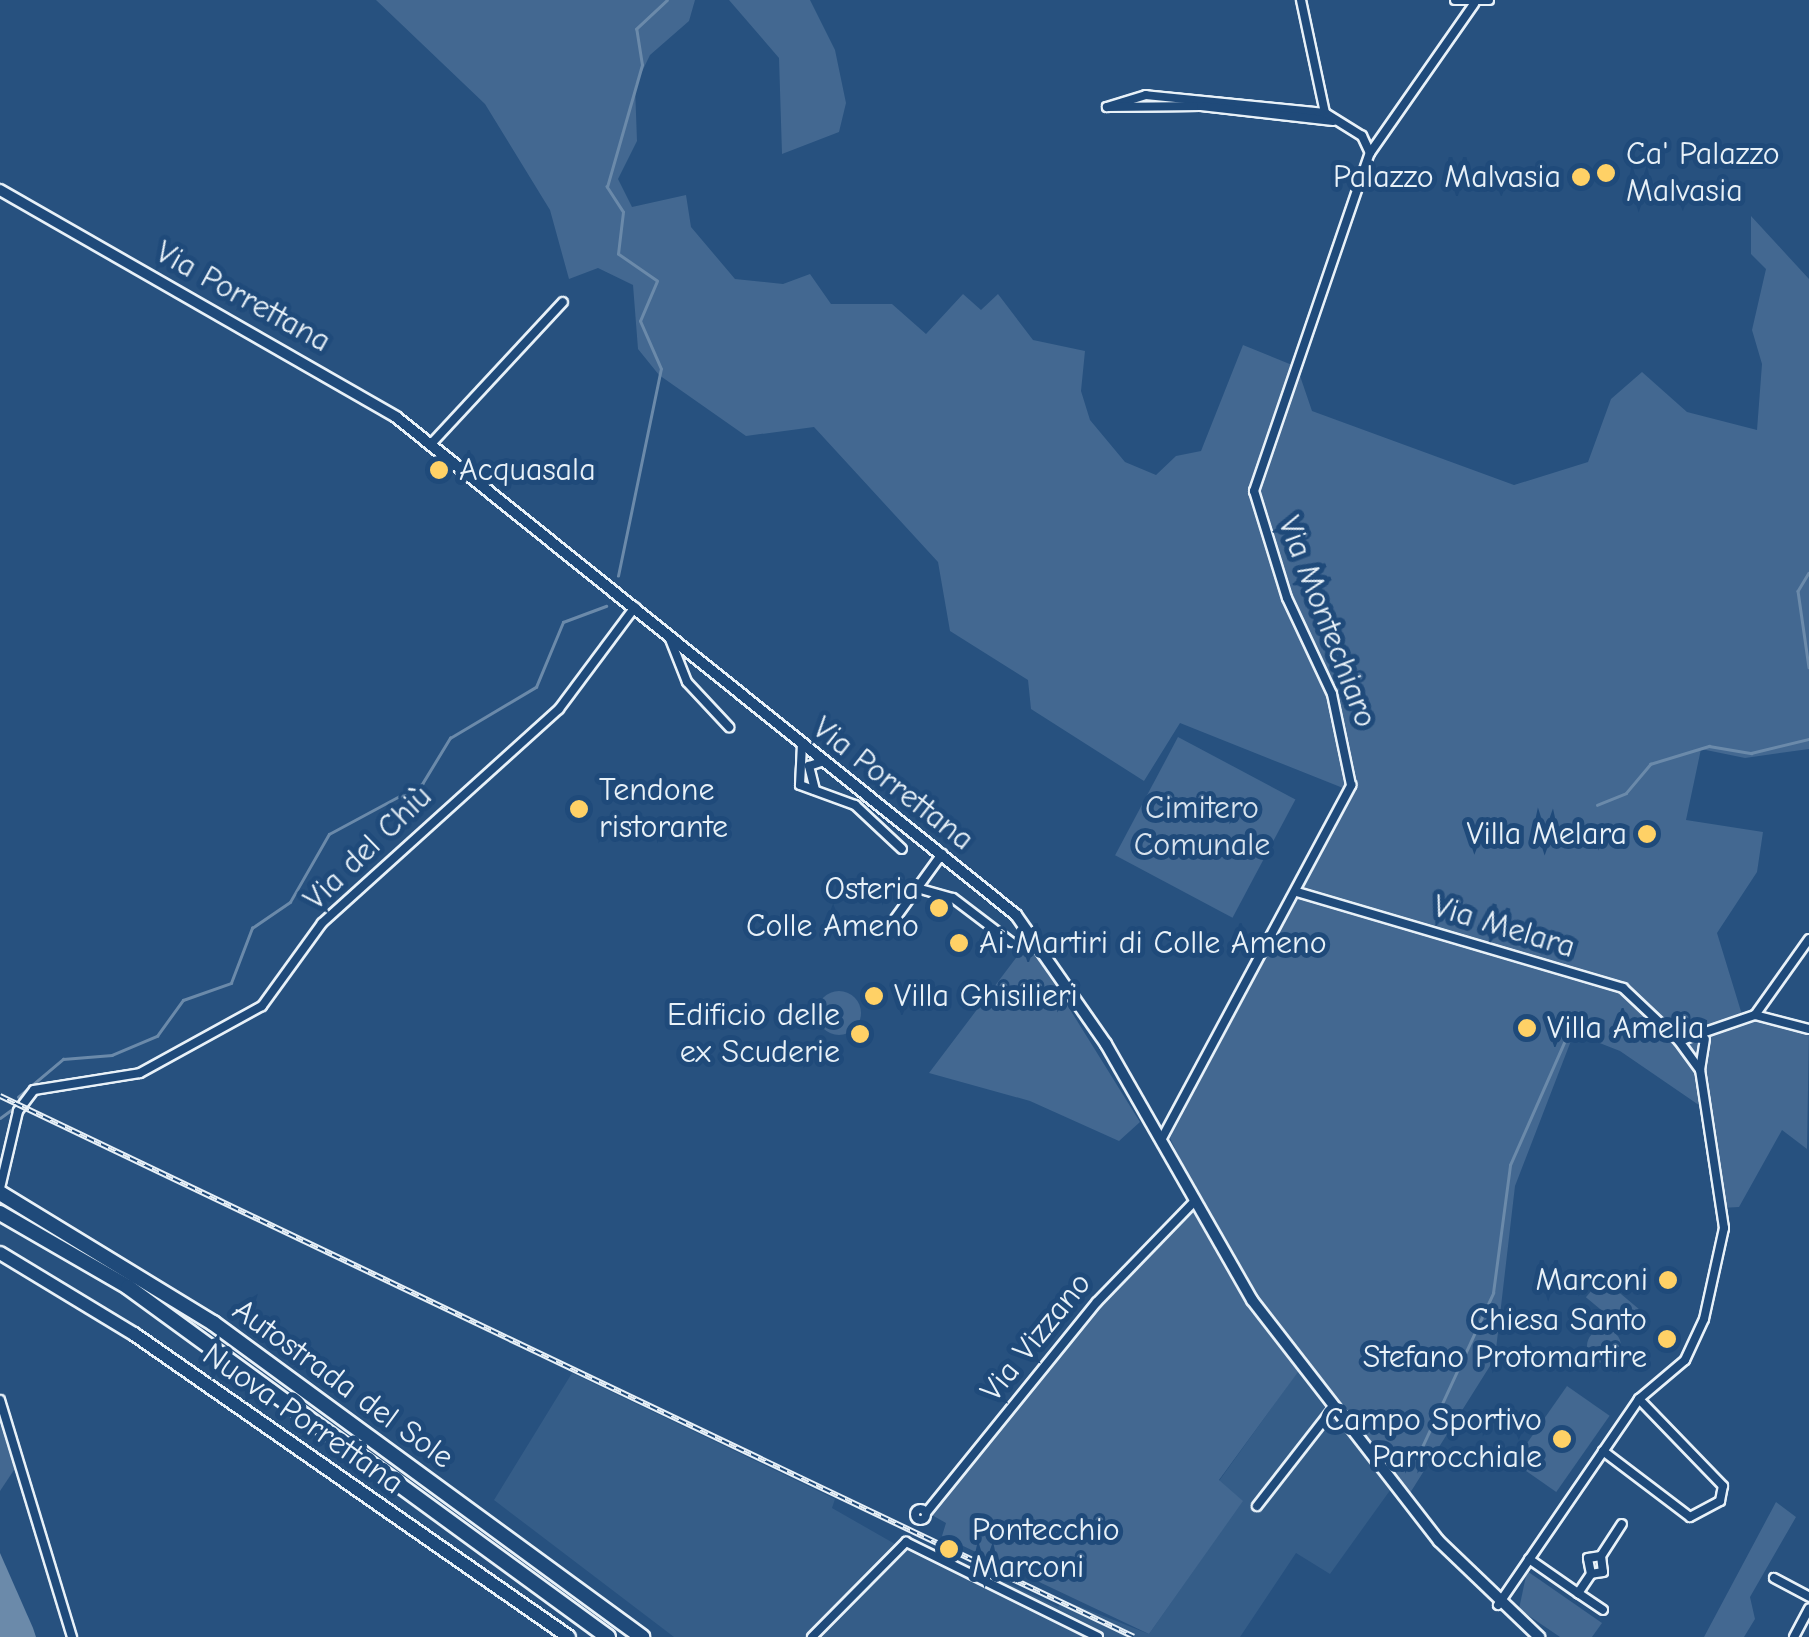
<!DOCTYPE html>
<html>
<head>
<meta charset="utf-8">
<style>
  body { margin:0 }
  #map { position:relative; width:1809px; height:1637px; overflow:hidden; background:#27517f; font-family:"Comic Neue",sans-serif }
  div>[style] { position:absolute }
  .built>* { inset:0; background:#355d88 }
  .green>* { inset:0; background:#436891; transform-origin:0 0 }
  .round { border-radius:50% }
  .water>* { inset:0; background:#6b8aaa }
  .stream>* { height:2.5px; margin:-1.25px; padding:0 1.25px; transform-origin:1.25px; border-radius:1.25px; background:#6b8aaa }
  .roads { filter:drop-shadow(2px 0 #e8f1f8) drop-shadow(-2px 0 #e8f1f8) drop-shadow(0 2px #e8f1f8) drop-shadow(0 -2px #e8f1f8) }
  .minor>* { height:8px; margin:-4px; padding:0 4px; transform-origin:4px; border-radius:4px; background:#1f4a7a }
  .minor>.ring { margin:-4px; padding:0; box-sizing:content-box; background:none; border:8px solid #1f4a7a; border-radius:50% }
  .secondary>* { height:10px; margin:-5px; padding:0 5px; transform-origin:5px; border-radius:5px; background:#1f4a7a }
  .trunk>* { height:12px; margin:-6px; padding:0 6px; transform-origin:6px; border-radius:6px; background:#1f4a7a }
  .motorway>* { height:14px; margin:-7px; padding:0 7px; transform-origin:7px; border-radius:7px; background:#1f4a7a }
  .rail>* { height:6px; margin-top:-3px; transform-origin:0; background:repeating-linear-gradient(90deg,#1f4a7a 0 8px,#e8f1f8 0 16px); box-sizing:border-box; border-block:2px solid #e8f1f8 }
  .dots>* { width:28px; height:28px; translate:-50% -50%; box-sizing:border-box; border:5px solid #1f4a7a; border-radius:50% }
  span { translate:-50% -50%; white-space:nowrap; text-align:center; line-height:1.15; -webkit-text-stroke:10px #1f4a7a; paint-order:stroke }
  .poi-label { font-size:32px; color:#e8f1f8 }
  .left { translate:0 -50%; text-align:left }
  .right { translate:-100% -50%; text-align:right }
  .street-label { font-size:32px; color:#e8f1f8 }
  .park-label { font-size:32px; color:#d8e3ee }
</style>
</head>
<body>
<div id="map">
  <div class="built">
    <i style="clip-path:polygon(1301px 1367px,1391px 1489px,1330px 1574px,1296px 1553px,1240px 1637px,674px 1637px,494px 1500px,572px 1373px,835px 1499px,832px 1508px,895px 1544px,904px 1534px,1058px 1607px,1063px 1600px,1149px 1634px,1242px 1501px,1219px 1481px)"></i>
  </div>
  <div class="green">
    <i style="clip-path:polygon(376px 0,695px 0,689px 21px,650px 55px,635px 86px,637px 141px,618px 179px,632px 207px,686px 195px,691px 227px,735px 279px,783px 284px,810px 274px,831px 304px,892px 304px,926px 334px,963px 294px,981px 310px,998px 294px,1033px 340px,1085px 351px,1081px 391px,1090px 420px,1125px 462px,1156px 475px,1176px 456px,1201px 451px,1243px 345px,1297px 367px,1312px 411px,1514px 485px,1588px 462px,1611px 399px,1642px 372px,1687px 412px,1757px 430px,1762px 364px,1752px 330px,1766px 269px,1751px 254px,1751px 216px,1809px 279px,1809px 749px,1745px 758px,1701px 749px,1686px 820px,1763px 832px,1757px 872px,1717px 933px,1743px 1018px,1809px 1030px,1807px 1149px,1782px 1130px,1739px 1207px,1721px 1208px,1709px 1112px,1620px 1051px,1574px 1033px,1515px 1186px,1495px 1358px,1405px 1501px,1301px 1368px,1219px 1480px,1243px 1501px,1149px 1634px,942px 1536px,946px 1523px,930px 1514px,1078px 1329px,1200px 1202px,1170px 1138px,1353px 792px,1180px 723px,1144px 781px,1031px 709px,1028px 680px,950px 631px,938px 562px,814px 427px,746px 436px,659px 375px,638px 349px,633px 285px,598px 268px,569px 279px,550px 210px,485px 104px)"></i>
    <i style="clip-path:polygon(729px 0,810px 0,835px 50px,846px 103px,839px 132px,782px 154px,779px 58px)"></i>
    <i style="left:1178px;top:737px;width:133px;height:134px;rotate:28deg"></i>
    <i style="clip-path:polygon(1028px 942px,1140px 1122px,1119px 1141px,1030px 1101px,929px 1073px)"></i>
    <i class="round" style="left:817px;top:991px;width:44px;height:44px"></i>
    <i style="left:1602px;top:1278px;width:50px;height:25px;rotate:40deg"></i>
    <i class="round" style="left:1587px;top:1329px;width:34px;height:34px"></i>
    <i style="left:1567px;top:1386px;width:52px;height:93px;rotate:35deg"></i>
    <i style="clip-path:polygon(0 1405px,18px 1464px,0 1491px)"></i>
    <i style="clip-path:polygon(1776px 1502px,1796px 1517px,1750px 1597px,1755px 1619px,1744px 1637px,1704px 1637px)"></i>
    <i style="clip-path:polygon(1527px 1571px,1602px 1623px,1592px 1637px,1560px 1637px,1519px 1609px)"></i>
  </div>
  <div class="water">
    <i style="clip-path:polygon(0 1553px,33px 1628px,36px 1637px,0 1637px)"></i>
  </div>
  <div class="stream">
    <i style="left:1809px;top:573px;width:21px;rotate:121deg"></i>
    <i style="left:1798px;top:591px;width:77px;rotate:81.8deg"></i>
    <i style="left:618px;top:576px;width:211px;rotate:-78.3deg"></i>
    <i style="left:661px;top:369px;width:52px;rotate:-113.6deg"></i>
    <i style="left:640px;top:321px;width:43px;rotate:-67deg"></i>
    <i style="left:657px;top:281px;width:47px;rotate:-145.3deg"></i>
    <i style="left:618px;top:254px;width:42px;rotate:-83.2deg"></i>
    <i style="left:623px;top:212px;width:30px;rotate:-123deg"></i>
    <i style="left:607px;top:187px;width:127px;rotate:-74deg"></i>
    <i style="left:642px;top:65px;width:36px;rotate:-99deg"></i>
    <i style="left:636px;top:29px;width:42px;rotate:-43.1deg"></i>
    <i style="left:1597px;top:805px;width:31px;rotate:-22deg"></i>
    <i style="left:1626px;top:793px;width:38px;rotate:-50deg"></i>
    <i style="left:1650px;top:764px;width:62px;rotate:-17deg"></i>
    <i style="left:1709px;top:746px;width:43px;rotate:9.5deg"></i>
    <i style="left:1751px;top:753px;width:60px;rotate:-13.6deg"></i>
    <i style="left:18px;top:1097px;width:59px;rotate:-40.2deg"></i>
    <i style="left:63px;top:1059px;width:49px;rotate:-4.7deg"></i>
    <i style="left:112px;top:1055px;width:49px;rotate:-22.9deg"></i>
    <i style="left:157px;top:1036px;width:44px;rotate:-54.2deg"></i>
    <i style="left:183px;top:1000px;width:51px;rotate:-19.5deg"></i>
    <i style="left:231px;top:983px;width:59px;rotate:-69.1deg"></i>
    <i style="left:252px;top:928px;width:46px;rotate:-34.4deg"></i>
    <i style="left:290px;top:902px;width:78px;rotate:-60.2deg"></i>
    <i style="left:329px;top:834px;width:106px;rotate:-28.3deg"></i>
    <i style="left:422px;top:784px;width:54px;rotate:-58.7deg"></i>
    <i style="left:450px;top:738px;width:100px;rotate:-30.7deg"></i>
    <i style="left:536px;top:687px;width:70px;rotate:-67.4deg"></i>
    <i style="left:563px;top:622px;width:46px;rotate:-20.4deg"></i>
    <i style="left:0;top:1118px;width:14px;rotate:-36deg"></i>
    <i style="left:1416px;top:1460px;width:184px;rotate:-65.2deg"></i>
    <i style="left:1493px;top:1293px;width:129px;rotate:-82.4deg"></i>
    <i style="left:1510px;top:1165px;width:146px;rotate:-66.2deg"></i>
  </div>
  <div class="roads">
    <div class="minor">
      <i style="left:1455px;top:0;width:34px"></i>
      <i style="left:1325px;top:113px;width:180px;rotate:-174.3deg"></i>
      <i style="left:1146px;top:95px;width:41px;rotate:162.9deg"></i>
      <i style="left:1107px;top:107px;width:94px;rotate:-0.6deg"></i>
      <i style="left:1201px;top:106px;width:133px;rotate:6.5deg"></i>
      <i style="left:1370px;top:153px;width:182px;rotate:-55.1deg"></i>
      <i style="left:430px;top:445px;width:195px;rotate:-47.1deg"></i>
      <i style="left:670px;top:639px;width:46px;rotate:68.4deg"></i>
      <i style="left:687px;top:682px;width:62px;rotate:47deg"></i>
      <i style="left:802px;top:744px;width:41px;rotate:92.8deg"></i>
      <i style="left:800px;top:785px;width:59px;rotate:20deg"></i>
      <i style="left:855px;top:805px;width:64px;rotate:43.1deg"></i>
      <i style="left:815px;top:790px;width:25px;rotate:-104deg"></i>
      <i style="left:809px;top:766px;width:16px;rotate:-18deg"></i>
      <i style="left:917px;top:888px;width:37px;rotate:16deg"></i>
      <i style="left:953px;top:898px;width:73px;rotate:37.2deg"></i>
      <i style="left:1297px;top:892px;width:340px;rotate:16.4deg"></i>
      <i style="left:1623px;top:988px;width:77px;rotate:43.4deg"></i>
      <i style="left:894px;top:920px;width:82px;rotate:-54deg"></i>
      <i style="left:1755px;top:1015px;width:56px;rotate:14.5deg"></i>
      <i style="left:1700px;top:1070px;width:36px;rotate:-126deg"></i>
      <i style="left:1679px;top:1041px;width:80px;rotate:-18.9deg"></i>
      <i style="left:1755px;top:1015px;width:93px;rotate:-54.6deg"></i>
      <i style="left:1161px;top:1140px;width:403px;rotate:-61.8deg"></i>
      <i style="left:1351px;top:785px;width:93px;rotate:-101.8deg"></i>
      <i style="left:1332px;top:694px;width:106px;rotate:-115.1deg"></i>
      <i style="left:1287px;top:598px;width:112px;rotate:-107.1deg"></i>
      <i style="left:1254px;top:491px;width:357px;rotate:-71.1deg"></i>
      <i style="left:1370px;top:153px;width:19px;rotate:-115deg"></i>
      <i style="left:1362px;top:136px;width:44px;rotate:-148.1deg"></i>
      <i style="left:1325px;top:113px;width:116px;rotate:-102deg"></i>
      <i style="left:0;top:1188px;width:79px;rotate:-76.8deg"></i>
      <i style="left:18px;top:1111px;width:26px;rotate:-53deg"></i>
      <i style="left:34px;top:1090px;width:107px;rotate:-9.1deg"></i>
      <i style="left:140px;top:1073px;width:139px;rotate:-28.8deg"></i>
      <i style="left:262px;top:1006px;width:102px;rotate:-54.1deg"></i>
      <i style="left:322px;top:923px;width:319px;rotate:-42.1deg"></i>
      <i style="left:559px;top:709px;width:127px;rotate:-53.3deg"></i>
      <i style="left:0;top:1400px;width:248px;rotate:73.1deg"></i>
      <i style="left:1603px;top:1451px;width:109px;rotate:37.2deg"></i>
      <i style="left:1690px;top:1517px;width:34px;rotate:-28deg"></i>
      <i style="left:1720px;top:1501px;width:15px;rotate:-79deg"></i>
      <i style="left:1723px;top:1486px;width:121px;rotate:-134deg"></i>
      <i style="left:1257px;top:1506px;width:125px;rotate:-52.1deg"></i>
      <i class="ring" style="left:914.5px;top:1508.5px;width:3px;height:3px"></i>
      <i style="left:926px;top:1513px;width:272px;rotate:-51deg"></i>
      <i style="left:1097px;top:1302px;width:139px;rotate:-45.9deg"></i>
      <i style="left:1601px;top:1556px;width:16px;rotate:83deg"></i>
      <i style="left:1603px;top:1572px;width:12px;rotate:171deg"></i>
      <i style="left:1591px;top:1574px;width:16px;rotate:-101deg"></i>
      <i style="left:1588px;top:1558px;width:13px;rotate:-9deg"></i>
      <i style="left:1601px;top:1556px;width:38px;rotate:-57deg"></i>
      <i style="left:1529px;top:1559px;width:60px;rotate:34.8deg"></i>
      <i style="left:1591px;top:1574px;width:23px;rotate:124deg"></i>
      <i style="left:1578px;top:1593px;width:30px;rotate:34deg"></i>
      <i style="left:1774px;top:1578px;width:40px;rotate:28deg"></i>
      <i style="left:1498px;top:1605px;width:250px;rotate:-55.6deg"></i>
      <i style="left:1639px;top:1399px;width:60px;rotate:-40.3deg"></i>
      <i style="left:1685px;top:1360px;width:45px;rotate:-65.1deg"></i>
      <i style="left:1704px;top:1319px;width:93px;rotate:-77.6deg"></i>
      <i style="left:1724px;top:1228px;width:160px;rotate:-98.6deg"></i>
      <i style="left:1700px;top:1070px;width:31px;rotate:-81deg"></i>
      <i style="left:812px;top:1637px;width:134px;rotate:-45.3deg"></i>
      <i style="left:906px;top:1542px;width:214px;rotate:26.3deg"></i>
      <i style="left:1794px;top:1637px;width:32px;rotate:-62deg"></i>
    </div>
    <div class="secondary">
      <i style="left:0;top:190px;width:456px;rotate:29.8deg"></i>
      <i style="left:396px;top:417px;width:795px;rotate:38.77deg"></i>
      <i style="left:1016px;top:915px;width:157px;rotate:55.1deg"></i>
      <i style="left:1106px;top:1044px;width:295px;rotate:60.3deg"></i>
      <i style="left:1252px;top:1300px;width:305px;rotate:52.2deg"></i>
      <i style="left:1439px;top:1541px;width:139px;rotate:43.8deg"></i>
    </div>
    <div class="trunk">
      <i style="left:0;top:1253px;width:157px;rotate:31.2deg"></i>
      <i style="left:134px;top:1334px;width:530px;rotate:34.86deg"></i>
    </div>
    <div class="motorway">
      <i style="left:0;top:1193px;width:250px;rotate:31.4deg"></i>
      <i style="left:213px;top:1323px;width:532px;rotate:36.2deg"></i>
      <i style="left:0;top:1213px;width:148px;rotate:30deg"></i>
      <i style="left:128px;top:1287px;width:594px;rotate:36.1deg"></i>
    </div>
  </div>
  <div class="rail">
    <i style="left:0;top:1096px;width:1256px;rotate:25.5deg"></i>
  </div>
  <div class="dots">
    <i style="left:1606px;top:173px;background:#ffd166"></i>
    <i style="left:1581px;top:177px;background:#ffd166"></i>
    <i style="left:439px;top:470px;background:#ffd166"></i>
    <i style="left:579px;top:809px;background:#ffd166"></i>
    <i style="left:1647px;top:834px;background:#ffd166"></i>
    <i style="left:939px;top:908px;background:#ffd166"></i>
    <i style="left:959px;top:943px;background:#ffd166"></i>
    <i style="left:874px;top:996px;background:#ffd166"></i>
    <i style="left:1527px;top:1028px;background:#ffd166"></i>
    <i style="left:860px;top:1034px;background:#ffd166"></i>
    <i style="left:1668px;top:1280px;background:#ffd166"></i>
    <i style="left:1667px;top:1339px;background:#ffd166"></i>
    <i style="left:1562px;top:1439px;background:#ffd166"></i>
    <i style="left:949px;top:1549px;background:#ffd166"></i>
  </div>
  <div class="poi-label">
    <span class="left" style="left:1626px;top:173px">Ca' Palazzo<br>Malvasia</span>
    <span class="right" style="left:1561px;top:177px">Palazzo Malvasia</span>
    <span class="left" style="left:459px;top:470px">Acquasala</span>
    <span class="left" style="left:599px;top:809px">Tendone<br>ristorante</span>
    <span class="right" style="left:1627px;top:834px">Villa Melara</span>
    <span class="right" style="left:919px;top:908px">Osteria<br>Colle Ameno</span>
    <span class="left" style="left:979px;top:943px">Ai Martiri di Colle Ameno</span>
    <span class="left" style="left:894px;top:996px">Villa Ghisilieri</span>
    <span class="right" style="left:840px;top:1034px">Edificio delle<br>ex Scuderie</span>
    <span class="left" style="left:1547px;top:1028px">Villa Amelia</span>
    <span class="right" style="left:1648px;top:1280px">Marconi</span>
    <span class="right" style="left:1647px;top:1339px">Chiesa Santo<br>Stefano Protomartire</span>
    <span class="right" style="left:1542px;top:1439px">Campo Sportivo<br>Parrocchiale</span>
    <span class="left" style="left:972px;top:1549px">Pontecchio<br>Marconi</span>
  </div>
  <div class="street-label">
    <span style="left:243px;top:297px;rotate:29deg">Via Porrettana</span>
    <span style="left:1327px;top:622px;rotate:69deg">Via Montechiaro</span>
    <span style="left:893px;top:784px;rotate:38deg">Via Porrettana</span>
    <span style="left:368px;top:848px;rotate:-44deg">Via del Chiù</span>
    <span style="left:1504px;top:927px;rotate:17deg">Via Melara</span>
    <span style="left:1036px;top:1337px;rotate:-51deg">Via Vizzano</span>
    <span style="left:343px;top:1384px;rotate:36deg">Autostrada del Sole</span>
    <span style="left:303px;top:1419px;rotate:35deg">Nuova Porrettana</span>
  </div>
  <div class="park-label">
    <span style="left:1202px;top:827px">Cimitero<br>Comunale</span>
  </div>
</div>
</body>
</html>
